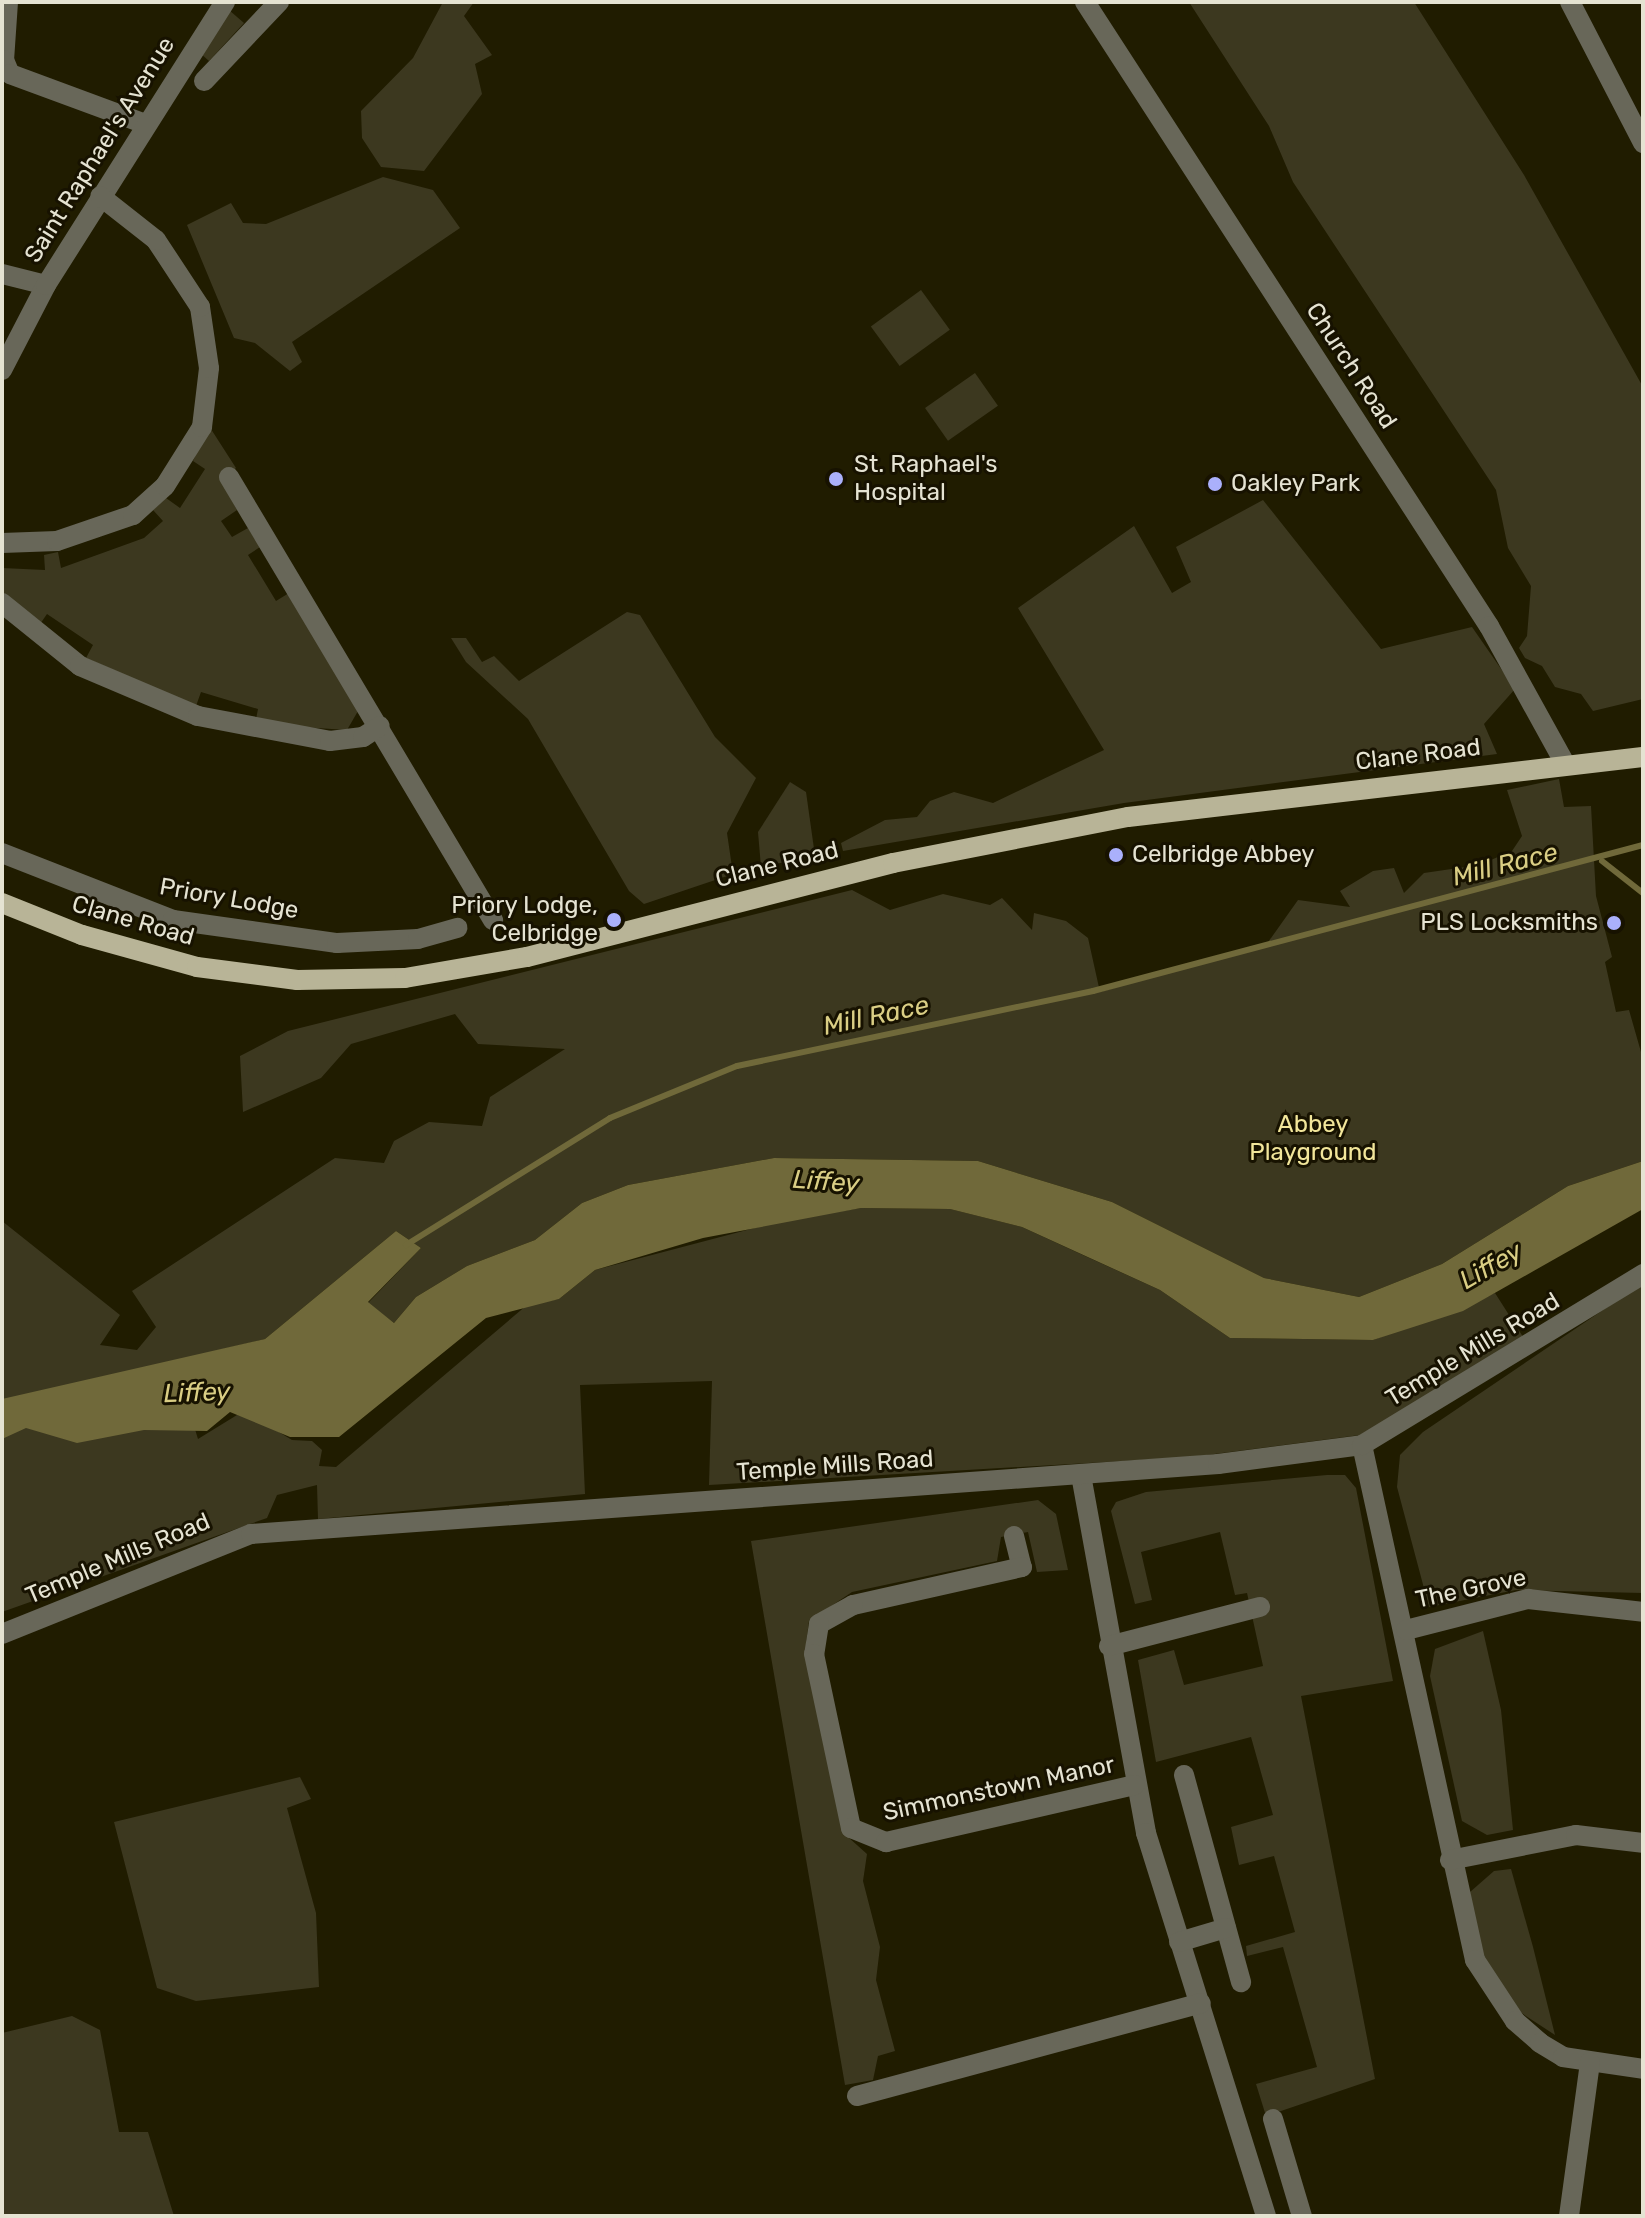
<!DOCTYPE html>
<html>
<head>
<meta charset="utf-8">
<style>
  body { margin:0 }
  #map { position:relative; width:1645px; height:2218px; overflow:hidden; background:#201c00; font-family:Rubik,sans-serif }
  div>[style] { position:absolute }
  .green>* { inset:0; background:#3c381f; transform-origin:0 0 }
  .water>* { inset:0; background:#70693a }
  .stream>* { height:6px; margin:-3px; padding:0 3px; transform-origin:3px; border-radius:3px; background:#70693a }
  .minor>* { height:20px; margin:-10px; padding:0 10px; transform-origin:10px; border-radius:10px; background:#686759 }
  .major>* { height:20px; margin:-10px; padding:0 10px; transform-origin:10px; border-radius:10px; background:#b8b497 }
  .dots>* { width:22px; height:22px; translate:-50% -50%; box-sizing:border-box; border:4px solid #171200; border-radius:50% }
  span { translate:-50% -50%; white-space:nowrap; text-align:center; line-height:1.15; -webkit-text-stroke:6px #171200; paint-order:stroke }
  .street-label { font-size:24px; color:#e5e3d2 }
  .poi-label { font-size:24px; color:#e5e3d2 }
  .left { translate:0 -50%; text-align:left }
  .right { translate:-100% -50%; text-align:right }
  .park-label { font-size:24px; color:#f2e69a }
  .water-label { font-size:26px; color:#dace84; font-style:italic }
  .frame { position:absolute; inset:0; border:4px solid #e5e3d2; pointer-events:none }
</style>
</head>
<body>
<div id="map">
  <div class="green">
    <i style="clip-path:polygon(443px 2px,474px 2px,464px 16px,492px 55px,475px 64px,482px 94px,424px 171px,381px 167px,362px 138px,361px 111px,413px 58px)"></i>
    <i style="clip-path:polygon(1189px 2px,1414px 2px,1524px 175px,1643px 387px,1643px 699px,1593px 711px,1581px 694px,1555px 687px,1542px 666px,1525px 658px,1519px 648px,1527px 636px,1531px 586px,1508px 548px,1496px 490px,1293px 182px,1269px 126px)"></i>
    <i style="clip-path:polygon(229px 10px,244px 23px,209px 61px,200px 53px)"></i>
    <i style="clip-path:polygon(383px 177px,433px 190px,460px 228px,292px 342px,302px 362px,290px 371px,255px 343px,234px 338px,187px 225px,231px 203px,243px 223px,266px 224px)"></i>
    <i style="left:921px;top:290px;width:49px;height:62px;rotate:54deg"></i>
    <i style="left:975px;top:373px;width:40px;height:61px;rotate:55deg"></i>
    <i style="clip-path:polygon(209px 426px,236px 468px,221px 481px,237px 510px,221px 521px,232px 537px,248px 528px,260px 547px,248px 555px,276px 601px,289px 593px,358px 711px,347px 730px,255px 724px,258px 709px,201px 692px,196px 706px,86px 658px,93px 645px,47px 614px,38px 627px,2px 596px,2px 568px,45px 570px,44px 555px,58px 552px,61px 568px,144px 538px,163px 521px,153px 510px,166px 498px,180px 508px,205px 469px,193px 461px)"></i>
    <i style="clip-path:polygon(1263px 500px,1381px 649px,1472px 627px,1515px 689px,1484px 724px,1497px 754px,1124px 803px,843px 851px,841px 843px,885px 820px,917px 817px,930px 801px,954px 792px,993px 803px,1104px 750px,1018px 608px,1134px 526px,1172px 593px,1191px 582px,1176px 547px)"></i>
    <i style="clip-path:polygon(627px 612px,640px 615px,715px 737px,756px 778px,727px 833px,733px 874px,644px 904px,629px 891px,528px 719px,466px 662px,451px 638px,466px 638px,482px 662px,494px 656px,519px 681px)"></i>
    <i style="clip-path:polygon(1559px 779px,1564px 807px,1591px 806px,1596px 896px,1612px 957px,1605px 962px,1616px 1012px,1629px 1010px,1643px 1059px,1643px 1161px,1568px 1186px,1442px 1264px,1359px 1297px,1264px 1278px,1112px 1202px,978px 1161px,774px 1158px,628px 1185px,582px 1203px,535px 1240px,467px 1266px,416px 1297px,394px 1323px,368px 1303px,421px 1248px,396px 1231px,265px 1339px,174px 1361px,198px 1439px,237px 1415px,254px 1417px,292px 1440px,312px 1441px,322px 1450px,319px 1466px,336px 1467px,527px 1305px,559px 1299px,595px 1270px,785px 1220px,861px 1208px,950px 1209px,1022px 1227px,1085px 1256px,1160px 1290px,1230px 1338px,1373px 1340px,1495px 1293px,1525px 1340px,1360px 1435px,1191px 1457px,709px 1485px,712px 1381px,580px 1385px,585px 1494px,318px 1519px,317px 1485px,277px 1495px,267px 1518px,2px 1612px,2px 1221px,120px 1315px,100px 1345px,137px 1350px,156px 1327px,132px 1291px,335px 1158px,384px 1163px,394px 1141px,429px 1122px,482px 1126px,490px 1097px,565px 1049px,478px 1044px,455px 1014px,351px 1044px,321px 1078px,243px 1112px,240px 1056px,288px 1031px,852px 890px,890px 910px,943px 894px,990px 905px,1002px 898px,1032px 930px,1034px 913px,1066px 921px,1088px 938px,1100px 992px,1266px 945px,1298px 900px,1350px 907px,1340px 891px,1373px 871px,1394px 868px,1404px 893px,1424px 873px,1479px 865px,1512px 851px,1522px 836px,1507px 790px)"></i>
    <i style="clip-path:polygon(790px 782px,806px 792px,815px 856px,761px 867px,758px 832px)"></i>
    <i style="clip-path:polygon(1643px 1283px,1643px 1593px,1516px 1590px,1429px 1607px,1397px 1487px,1400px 1455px,1423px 1432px)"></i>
    <i style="clip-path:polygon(1327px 1475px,1345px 1475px,1356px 1488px,1393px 1681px,1301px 1696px,1375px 2079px,1266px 2116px,1256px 2084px,1317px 2067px,1283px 1947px,1247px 1956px,1246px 1946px,1295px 1932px,1274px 1856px,1239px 1865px,1231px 1827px,1273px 1815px,1251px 1737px,1156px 1762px,1138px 1660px,1174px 1650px,1184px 1685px,1263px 1666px,1247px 1593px,1235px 1595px,1220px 1532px,1141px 1552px,1152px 1600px,1135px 1604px,1111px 1511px,1116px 1502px,1146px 1492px)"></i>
    <i style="clip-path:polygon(1038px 1500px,1056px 1514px,1068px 1570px,1037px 1572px,1028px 1532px,1001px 1537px,997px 1561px,852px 1592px,809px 1621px,806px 1643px,848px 1837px,867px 1854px,863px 1881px,880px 1947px,876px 1980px,895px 2051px,878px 2056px,873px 2080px,845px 2085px,751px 1541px)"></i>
    <i style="clip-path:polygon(1483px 1631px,1501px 1710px,1513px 1830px,1487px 1835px,1462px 1821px,1430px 1676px,1435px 1649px)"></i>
    <i style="clip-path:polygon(300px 1777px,311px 1799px,287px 1808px,316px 1913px,319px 1987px,196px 2001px,157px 1988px,114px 1822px)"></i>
    <i style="clip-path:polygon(1511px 1869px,1533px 1947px,1555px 2035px,1520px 2012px,1478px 1952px,1470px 1892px,1494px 1871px)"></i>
    <i style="clip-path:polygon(72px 2016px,100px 2030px,119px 2132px,148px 2132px,174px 2216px,2px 2216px,2px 2033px)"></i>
  </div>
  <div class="water">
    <i style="clip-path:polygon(774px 1158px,978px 1161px,1112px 1202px,1264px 1278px,1359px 1297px,1442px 1264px,1568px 1186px,1643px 1161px,1643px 1209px,1463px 1311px,1373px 1340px,1230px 1338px,1160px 1290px,1022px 1227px,950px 1209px,861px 1208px,703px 1238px,595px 1270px,559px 1299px,486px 1318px,339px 1437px,290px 1437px,230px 1412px,207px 1431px,144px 1430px,77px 1443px,26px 1428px,2px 1439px,2px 1399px,265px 1339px,396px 1231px,421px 1248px,368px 1302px,394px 1323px,416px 1297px,467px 1266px,535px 1240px,582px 1203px,628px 1185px)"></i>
  </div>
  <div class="stream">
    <i style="left:1602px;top:861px;width:52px;rotate:38deg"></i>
    <i style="left:406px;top:1245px;width:240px;rotate:-31.9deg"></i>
    <i style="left:610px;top:1118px;width:137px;rotate:-22.3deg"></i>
    <i style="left:737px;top:1066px;width:364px;rotate:-11.9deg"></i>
    <i style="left:1093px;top:991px;width:569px;rotate:-14.87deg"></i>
  </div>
  <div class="minor">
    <i style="left:8px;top:2px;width:58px;rotate:93.9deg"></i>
    <i style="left:4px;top:60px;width:15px;rotate:67deg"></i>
    <i style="left:10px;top:74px;width:144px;rotate:20.3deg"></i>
    <i style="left:1085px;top:2px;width:743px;rotate:57.08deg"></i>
    <i style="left:1489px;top:626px;width:155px;rotate:61.1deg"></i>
    <i style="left:1570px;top:2px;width:159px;rotate:62.6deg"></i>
    <i style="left:204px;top:81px;width:109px;rotate:-46.5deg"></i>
    <i style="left:2px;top:274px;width:45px;rotate:14deg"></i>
    <i style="left:2px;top:370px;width:96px;rotate:-62.6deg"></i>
    <i style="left:46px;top:285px;width:335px;rotate:-57.7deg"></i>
    <i style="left:229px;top:477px;width:516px;rotate:59.21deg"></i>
    <i style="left:2px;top:543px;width:55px;rotate:-2.1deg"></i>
    <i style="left:57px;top:541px;width:80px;rotate:-18.9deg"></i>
    <i style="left:133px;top:515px;width:43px;rotate:-42.2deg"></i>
    <i style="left:165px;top:486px;width:70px;rotate:-57.9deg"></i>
    <i style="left:202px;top:427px;width:59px;rotate:-83.2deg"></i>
    <i style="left:209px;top:368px;width:62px;rotate:-98.4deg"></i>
    <i style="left:200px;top:307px;width:80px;rotate:-123.3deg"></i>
    <i style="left:156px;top:240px;width:71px;rotate:-141.8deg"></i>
    <i style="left:2px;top:603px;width:100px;rotate:38.9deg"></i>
    <i style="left:80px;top:666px;width:128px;rotate:23deg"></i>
    <i style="left:198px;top:716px;width:134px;rotate:10.7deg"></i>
    <i style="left:330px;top:741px;width:33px;rotate:-7deg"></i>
    <i style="left:363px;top:737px;width:20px;rotate:-33deg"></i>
    <i style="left:2px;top:853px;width:184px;rotate:21.4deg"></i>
    <i style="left:173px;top:920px;width:166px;rotate:8deg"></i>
    <i style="left:337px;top:943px;width:81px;rotate:-2.8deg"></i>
    <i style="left:418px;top:939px;width:41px;rotate:-15.8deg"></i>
    <i style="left:1362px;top:1445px;width:527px;rotate:77.62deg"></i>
    <i style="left:1475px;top:1960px;width:73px;rotate:56.7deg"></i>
    <i style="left:1515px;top:2021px;width:33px;rotate:41deg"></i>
    <i style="left:1540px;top:2043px;width:27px;rotate:31deg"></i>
    <i style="left:1563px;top:2057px;width:81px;rotate:8.5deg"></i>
    <i style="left:1081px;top:1475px;width:364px;rotate:79.7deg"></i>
    <i style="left:1146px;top:1833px;width:401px;rotate:72.6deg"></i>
    <i style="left:1014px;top:1536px;width:32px;rotate:76deg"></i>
    <i style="left:1022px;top:1567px;width:173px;rotate:167.3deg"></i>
    <i style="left:853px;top:1605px;width:39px;rotate:151deg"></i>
    <i style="left:819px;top:1624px;width:30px;rotate:99deg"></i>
    <i style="left:814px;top:1654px;width:178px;rotate:78deg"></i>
    <i style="left:851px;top:1828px;width:38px;rotate:22deg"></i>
    <i style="left:886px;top:1842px;width:255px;rotate:-12.9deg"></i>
    <i style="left:1406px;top:1630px;width:126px;rotate:-14.3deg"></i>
    <i style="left:1528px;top:1599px;width:116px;rotate:6.4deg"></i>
    <i style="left:2px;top:1634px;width:268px;rotate:-21.9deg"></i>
    <i style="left:251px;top:1534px;width:970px;rotate:-4.14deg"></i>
    <i style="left:1218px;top:1464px;width:145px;rotate:-7.5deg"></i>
    <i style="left:1362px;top:1445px;width:329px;rotate:-31.3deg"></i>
    <i style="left:1109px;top:1646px;width:156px;rotate:-14.5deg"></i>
    <i style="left:1184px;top:1775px;width:215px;rotate:74.6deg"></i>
    <i style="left:1450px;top:1860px;width:128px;rotate:-11.2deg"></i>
    <i style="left:1576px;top:1835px;width:67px;rotate:6.8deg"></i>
    <i style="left:1179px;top:1942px;width:49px;rotate:-16.6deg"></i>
    <i style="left:857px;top:2096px;width:356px;rotate:-15.1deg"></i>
    <i style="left:1273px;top:2119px;width:101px;rotate:73.4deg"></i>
    <i style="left:1569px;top:2216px;width:155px;rotate:-82.2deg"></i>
  </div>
  <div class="major">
    <i style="left:2px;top:903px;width:86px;rotate:21.8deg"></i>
    <i style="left:82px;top:935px;width:119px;rotate:15.5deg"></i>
    <i style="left:197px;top:967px;width:101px;rotate:7.4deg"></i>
    <i style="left:297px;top:980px;width:108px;rotate:-1.1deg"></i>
    <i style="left:405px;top:978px;width:124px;rotate:-9.8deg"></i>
    <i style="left:527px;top:957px;width:378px;rotate:-14.4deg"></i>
    <i style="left:893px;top:863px;width:239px;rotate:-11.1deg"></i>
    <i style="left:1128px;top:817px;width:518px;rotate:-6.65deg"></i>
  </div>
  <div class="dots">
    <i style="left:836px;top:479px;background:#aab0fb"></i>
    <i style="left:1215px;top:484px;background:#aab0fb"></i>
    <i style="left:1116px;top:855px;background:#aab0fb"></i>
    <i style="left:614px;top:920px;background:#aab0fb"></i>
    <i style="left:1614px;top:923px;background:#aab0fb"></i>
  </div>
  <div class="street-label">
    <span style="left:100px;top:150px;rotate:-58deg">Saint Raphael's Avenue</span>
    <span style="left:1351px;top:366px;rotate:57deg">Church Road</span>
    <span style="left:1418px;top:755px;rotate:-7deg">Clane Road</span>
    <span style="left:777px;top:865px;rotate:-14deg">Clane Road</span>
    <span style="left:229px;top:899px;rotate:10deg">Priory Lodge</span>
    <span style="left:133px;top:921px;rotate:16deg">Clane Road</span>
    <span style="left:1473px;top:1350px;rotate:-31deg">Temple Mills Road</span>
    <span style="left:835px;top:1466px;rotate:-4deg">Temple Mills Road</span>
    <span style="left:118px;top:1559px;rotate:-23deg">Temple Mills Road</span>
    <span style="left:1471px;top:1589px;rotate:-12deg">The Grove</span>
    <span style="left:999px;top:1789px;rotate:-12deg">Simmonstown Manor</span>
  </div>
  <div class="poi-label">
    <span class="left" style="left:854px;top:479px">St. Raphael's<br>Hospital</span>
    <span class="left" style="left:1231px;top:484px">Oakley Park</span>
    <span class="left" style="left:1132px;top:855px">Celbridge Abbey</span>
    <span class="right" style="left:598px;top:920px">Priory Lodge,<br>Celbridge</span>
    <span class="right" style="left:1598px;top:923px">PLS Locksmiths</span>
  </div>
  <div class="park-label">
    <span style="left:1313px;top:1139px">Abbey<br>Playground</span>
  </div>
  <div class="water-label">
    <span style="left:1505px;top:865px;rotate:-14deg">Mill Race</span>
    <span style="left:876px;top:1016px;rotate:-12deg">Mill Race</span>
    <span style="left:826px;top:1182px;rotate:4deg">Liffey</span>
    <span style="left:1491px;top:1266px;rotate:-30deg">Liffey</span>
    <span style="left:197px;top:1393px;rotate:-2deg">Liffey</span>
  </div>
  <div class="frame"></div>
</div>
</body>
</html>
